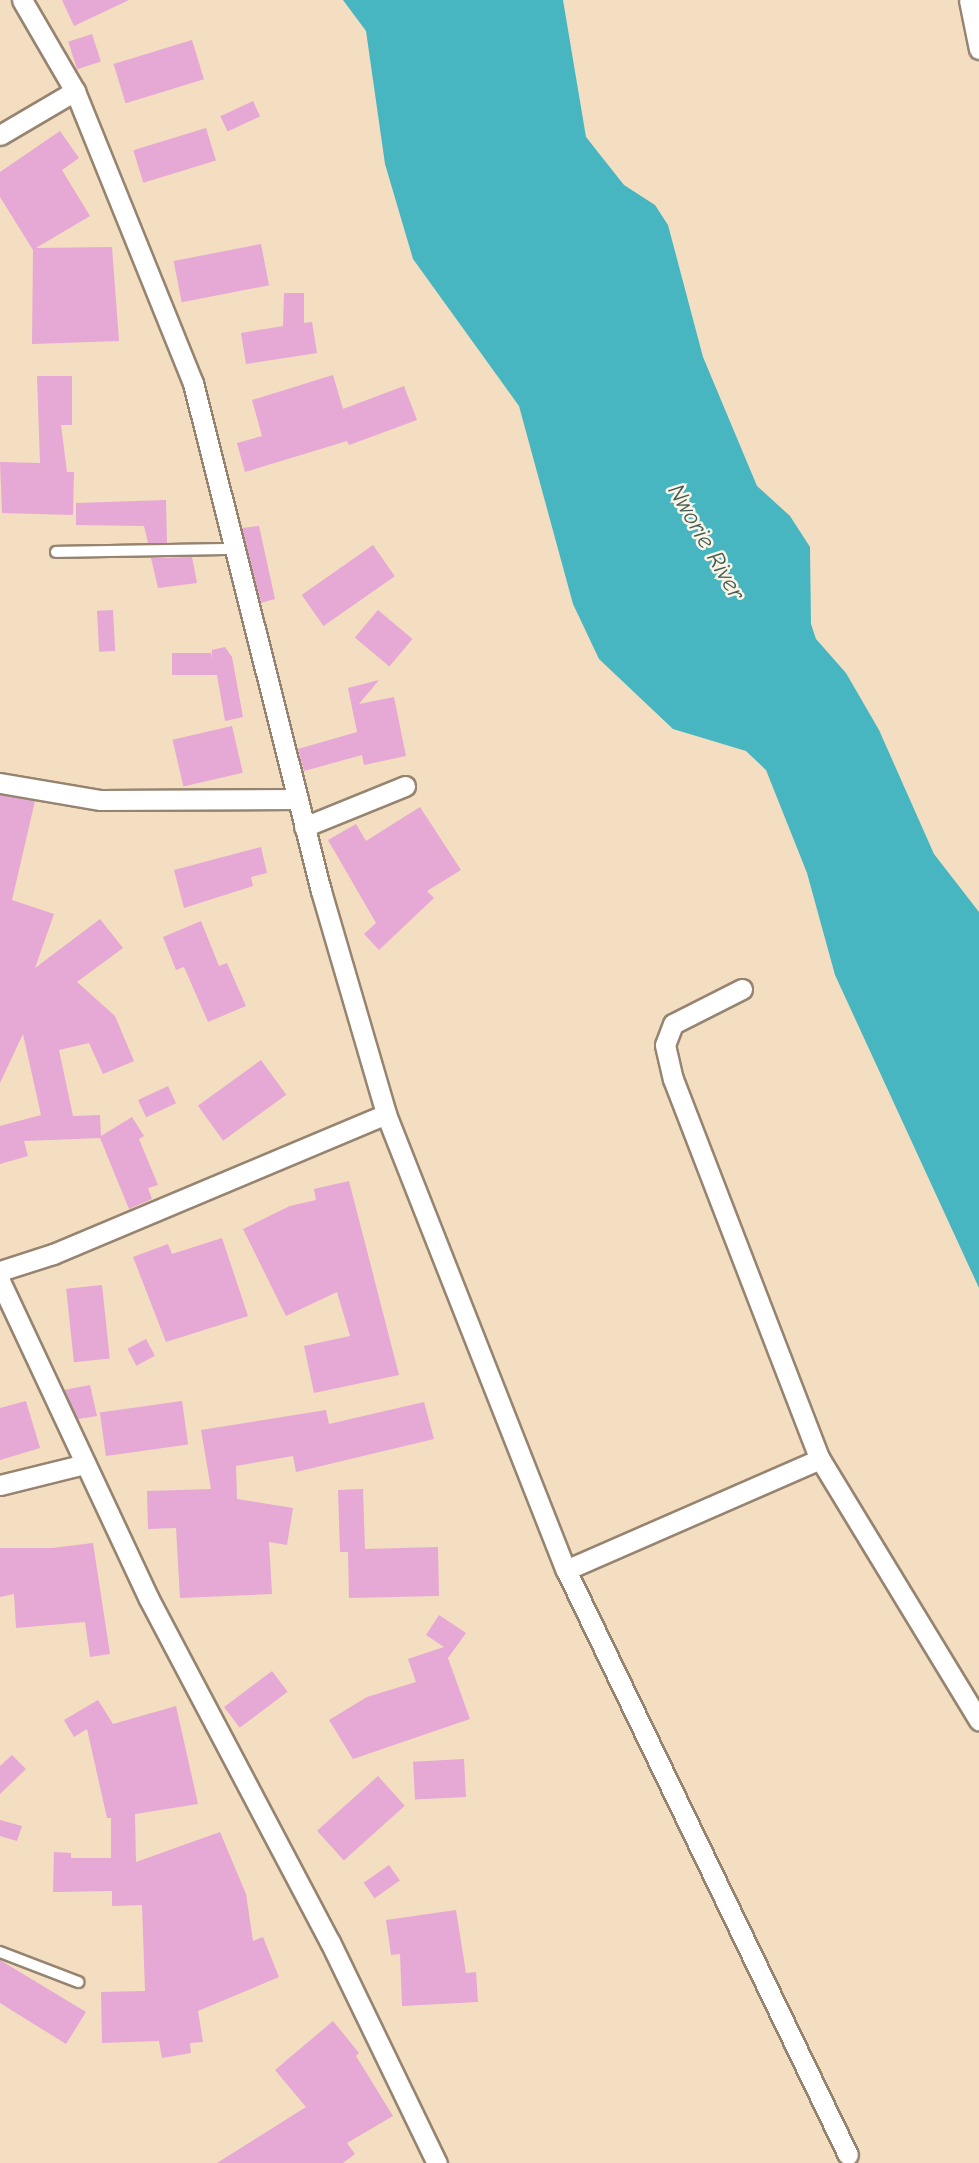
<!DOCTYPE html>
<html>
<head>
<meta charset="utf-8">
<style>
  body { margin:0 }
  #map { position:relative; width:979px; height:2163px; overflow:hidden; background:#f3dec1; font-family:"Comic Neue",sans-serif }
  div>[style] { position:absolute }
  .water>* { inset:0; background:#48b6c1 }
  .building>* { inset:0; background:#e6a8d4; transform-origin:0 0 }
  .roads { filter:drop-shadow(2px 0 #978470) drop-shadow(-2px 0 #978470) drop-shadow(0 2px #978470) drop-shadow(0 -2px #978470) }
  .service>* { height:10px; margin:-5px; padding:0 5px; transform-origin:5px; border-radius:5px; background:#fff }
  .minor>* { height:19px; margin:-9.5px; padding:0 9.5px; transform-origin:9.5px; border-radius:9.5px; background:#fff }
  span { translate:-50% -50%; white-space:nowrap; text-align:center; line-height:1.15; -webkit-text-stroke:5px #fcf5e5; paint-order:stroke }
  .water-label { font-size:24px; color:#405b57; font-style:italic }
</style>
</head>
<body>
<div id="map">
  <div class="water">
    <i style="clip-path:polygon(343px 0,563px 0,586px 137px,624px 185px,655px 205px,668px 225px,703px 357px,757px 486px,790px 516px,810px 547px,811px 624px,816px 639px,846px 673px,879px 730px,934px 854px,979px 912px,979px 1288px,835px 975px,807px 873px,766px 770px,746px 751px,673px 729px,599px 659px,573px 604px,519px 406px,413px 259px,385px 164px,366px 31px)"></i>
  </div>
  <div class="building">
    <i style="clip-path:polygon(62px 0,129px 0,74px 26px)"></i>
    <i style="left:92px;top:34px;width:29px;height:25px;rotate:72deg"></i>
    <i style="left:192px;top:40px;width:41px;height:82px;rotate:73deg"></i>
    <i style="left:253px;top:101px;width:17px;height:36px;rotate:65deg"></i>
    <i style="left:206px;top:128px;width:34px;height:76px;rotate:73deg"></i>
    <i style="clip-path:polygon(60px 131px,79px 158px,62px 170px,90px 216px,36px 248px,112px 247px,119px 341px,32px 344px,33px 250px,0 197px,0 172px)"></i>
    <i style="left:261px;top:244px;width:42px;height:89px;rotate:79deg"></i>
    <i style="clip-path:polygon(284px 293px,304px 293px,304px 323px,312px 322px,317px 353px,246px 364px,241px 333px,283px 326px)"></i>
    <i style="clip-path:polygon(333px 375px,343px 409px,404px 386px,417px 420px,349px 445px,347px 441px,245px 472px,237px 443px,262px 436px,252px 400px)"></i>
    <i style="clip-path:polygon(37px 376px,72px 376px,72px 425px,61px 425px,67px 472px,74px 472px,73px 515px,2px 513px,0 462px,40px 463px)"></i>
    <i style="clip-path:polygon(166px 500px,167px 543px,148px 543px,144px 526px,76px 525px,76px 503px)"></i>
    <i style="clip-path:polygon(259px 526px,275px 599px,261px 603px,242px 528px)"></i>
    <i style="left:373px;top:545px;width:38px;height:87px;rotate:55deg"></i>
    <i style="clip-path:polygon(192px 557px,197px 583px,158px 588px,151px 558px)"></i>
    <i style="left:113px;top:610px;width:41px;height:16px;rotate:87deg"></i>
    <i style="left:378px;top:610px;width:45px;height:36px;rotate:40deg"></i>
    <i style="clip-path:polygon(225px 647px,232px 657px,243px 717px,225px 721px,217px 675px,172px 675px,172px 653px,211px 653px,211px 661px,212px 650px)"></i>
    <i style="clip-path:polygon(379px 680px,359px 704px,394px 697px,406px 756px,364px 765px,362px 755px,304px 771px,298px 749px,357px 732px,348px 688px)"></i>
    <i style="left:232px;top:726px;width:48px;height:61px;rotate:77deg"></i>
    <i style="clip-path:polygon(0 795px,35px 801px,12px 900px,54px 914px,35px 968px,100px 919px,123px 948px,77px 982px,115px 1016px,134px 1061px,103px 1074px,89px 1043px,59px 1050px,73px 1116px,100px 1115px,101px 1136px,132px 1117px,144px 1136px,139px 1139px,158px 1185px,148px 1188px,152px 1199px,129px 1209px,100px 1138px,24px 1141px,28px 1156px,0 1164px,0 1126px,41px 1115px,23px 1034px,0 1083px)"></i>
    <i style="clip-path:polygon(420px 807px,461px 870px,427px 891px,434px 898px,379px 950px,364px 934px,376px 923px,328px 840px,356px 824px,366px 841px)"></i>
    <i style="clip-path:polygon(261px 847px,267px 873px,251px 877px,253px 886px,184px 908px,174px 870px)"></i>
    <i style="clip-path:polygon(201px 921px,219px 966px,227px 963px,246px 1006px,208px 1022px,184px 967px,176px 970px,163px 937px)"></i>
    <i style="left:261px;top:1060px;width:43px;height:78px;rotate:54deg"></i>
    <i style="left:168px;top:1086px;width:19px;height:33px;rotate:65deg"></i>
    <i style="clip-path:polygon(349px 1181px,399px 1375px,314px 1393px,304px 1346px,350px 1336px,337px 1292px,286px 1316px,243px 1229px,290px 1206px,316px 1200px,314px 1189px)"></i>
    <i style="clip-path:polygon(222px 1238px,248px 1316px,166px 1342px,133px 1257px,168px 1244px,172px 1254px)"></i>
    <i style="left:102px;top:1285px;width:74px;height:36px;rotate:84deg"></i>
    <i style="left:146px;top:1339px;width:19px;height:21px;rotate:62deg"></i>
    <i style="clip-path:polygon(90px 1385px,97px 1416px,78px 1419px,64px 1390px)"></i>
    <i style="clip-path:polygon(26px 1401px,40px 1448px,0 1460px,0 1408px)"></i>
    <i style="left:182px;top:1401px;width:44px;height:83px;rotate:82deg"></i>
    <i style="clip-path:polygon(424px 1402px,434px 1439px,296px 1472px,293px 1456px,236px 1466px,237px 1499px,293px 1508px,287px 1545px,269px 1542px,272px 1594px,180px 1598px,176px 1528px,148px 1529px,147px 1491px,211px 1489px,201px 1430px,326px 1410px,329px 1424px)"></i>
    <i style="clip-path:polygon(363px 1489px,365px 1549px,438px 1547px,439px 1596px,349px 1598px,348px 1552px,340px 1552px,338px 1490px)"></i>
    <i style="clip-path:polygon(93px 1543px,110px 1654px,90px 1657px,85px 1622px,16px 1628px,14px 1594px,0 1597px,0 1548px,52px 1548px)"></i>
    <i style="clip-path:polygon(439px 1615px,466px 1633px,448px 1658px,470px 1719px,353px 1759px,329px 1720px,367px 1697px,416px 1682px,408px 1659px,444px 1647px,426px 1635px)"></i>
    <i style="left:272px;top:1671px;width:26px;height:60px;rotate:53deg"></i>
    <i style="clip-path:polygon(98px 1700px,113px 1724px,176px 1706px,198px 1804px,135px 1814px,136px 1862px,220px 1832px,246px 1894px,253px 1941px,263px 1937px,279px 1977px,198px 2011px,203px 2042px,190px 2043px,191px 2053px,162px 2058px,159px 2041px,102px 2043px,101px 1992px,145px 1991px,142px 1905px,112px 1906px,112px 1891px,53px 1892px,54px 1852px,71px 1853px,71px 1858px,111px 1858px,111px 1818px,107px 1818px,87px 1729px,74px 1737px,64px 1720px)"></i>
    <i style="clip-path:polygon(12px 1755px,26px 1769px,0 1794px,0 1766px)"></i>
    <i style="left:464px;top:1759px;width:38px;height:51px;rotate:87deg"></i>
    <i style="left:378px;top:1776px;width:40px;height:82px;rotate:48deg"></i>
    <i style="clip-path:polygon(0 1820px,22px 1826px,17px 1841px,0 1836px)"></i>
    <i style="left:389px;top:1865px;width:19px;height:31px;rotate:55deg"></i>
    <i style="clip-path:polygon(456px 1910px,466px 1973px,476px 1972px,478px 2002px,402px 2006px,400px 1954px,391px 1955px,386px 1920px)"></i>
    <i style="clip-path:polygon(0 1960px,86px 2012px,66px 2044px,0 2003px)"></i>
    <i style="clip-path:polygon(333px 2021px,359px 2053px,356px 2056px,393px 2116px,347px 2143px,355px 2154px,343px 2163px,217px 2163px,306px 2107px,275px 2070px)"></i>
  </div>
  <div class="roads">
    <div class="service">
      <i style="left:56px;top:552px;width:179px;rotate:-1deg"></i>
      <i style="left:0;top:1952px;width:84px;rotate:21deg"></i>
    </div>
    <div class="minor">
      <i style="left:22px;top:0;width:105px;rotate:59.8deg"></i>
      <i style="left:75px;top:91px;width:315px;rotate:68deg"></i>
      <i style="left:193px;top:383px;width:524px;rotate:75.86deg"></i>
      <i style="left:321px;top:891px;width:232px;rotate:73.7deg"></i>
      <i style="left:386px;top:1114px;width:490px;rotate:68.5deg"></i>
      <i style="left:566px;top:1570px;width:649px;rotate:64.26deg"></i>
      <i style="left:969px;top:0;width:50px;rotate:78.5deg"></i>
      <i style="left:0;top:135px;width:87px;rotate:-30.4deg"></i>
      <i style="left:0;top:783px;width:102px;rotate:9.6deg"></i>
      <i style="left:101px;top:800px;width:197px;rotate:-0.3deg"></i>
      <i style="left:304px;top:827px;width:109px;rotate:-22.1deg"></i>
      <i style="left:742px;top:989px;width:77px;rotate:153.1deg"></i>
      <i style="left:673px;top:1024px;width:22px;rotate:111deg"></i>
      <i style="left:665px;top:1045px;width:35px;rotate:77deg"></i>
      <i style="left:673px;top:1079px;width:407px;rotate:68.9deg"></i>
      <i style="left:0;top:1271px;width:56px;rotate:-17.8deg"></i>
      <i style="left:53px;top:1254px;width:361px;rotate:-22.8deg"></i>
      <i style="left:0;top:1281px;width:351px;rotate:64.9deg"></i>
      <i style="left:149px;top:1599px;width:388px;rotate:62.2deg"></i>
      <i style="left:330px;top:1942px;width:246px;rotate:64.2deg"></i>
      <i style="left:0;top:1485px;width:88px;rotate:-13.9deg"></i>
      <i style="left:566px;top:1570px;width:277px;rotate:-23.6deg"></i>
      <i style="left:820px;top:1459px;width:306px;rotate:58.7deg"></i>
    </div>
  </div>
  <div class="water-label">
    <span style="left:706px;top:542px;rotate:60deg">Nworie River</span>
  </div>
</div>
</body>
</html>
